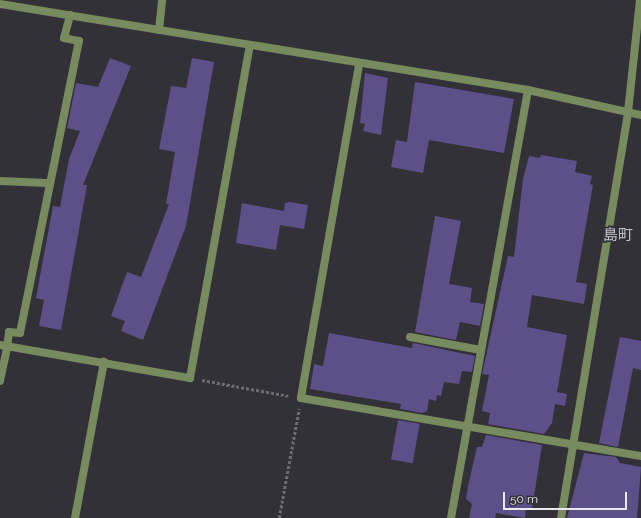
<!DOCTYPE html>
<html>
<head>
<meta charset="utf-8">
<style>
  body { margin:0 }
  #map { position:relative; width:641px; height:518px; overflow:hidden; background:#333138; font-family:Raleway,"Noto Sans JP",sans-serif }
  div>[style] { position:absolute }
  .building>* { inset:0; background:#5d4f88; transform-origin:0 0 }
  .path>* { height:2.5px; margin-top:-1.25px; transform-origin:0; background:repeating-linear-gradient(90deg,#6e6c72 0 3px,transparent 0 5px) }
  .lane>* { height:8px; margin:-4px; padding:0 4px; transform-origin:4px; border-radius:4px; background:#778b5e }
  .street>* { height:8px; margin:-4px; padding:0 4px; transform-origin:4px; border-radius:4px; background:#778b5e }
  span { translate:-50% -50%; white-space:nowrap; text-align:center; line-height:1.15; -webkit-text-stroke:3.5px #333138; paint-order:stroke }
  .quarter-label { font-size:15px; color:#c4c2cb }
  .scale { position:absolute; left:503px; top:492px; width:124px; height:18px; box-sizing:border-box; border:2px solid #eae9ee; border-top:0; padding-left:5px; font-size:12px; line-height:14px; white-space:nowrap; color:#eae9ee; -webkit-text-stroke:3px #333138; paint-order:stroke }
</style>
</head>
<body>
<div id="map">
  <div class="building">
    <i style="clip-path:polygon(110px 58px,131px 66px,83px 185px,87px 185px,61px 330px,39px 326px,44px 300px,36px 298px,53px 206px,60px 207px,69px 159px,80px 131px,67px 128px,76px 83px,98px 87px)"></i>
    <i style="clip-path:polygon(192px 58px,214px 62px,186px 226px,143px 340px,121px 331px,125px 321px,111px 316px,127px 272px,141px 277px,169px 204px,166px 204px,175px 152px,159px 149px,171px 86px,186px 88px)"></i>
    <i style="clip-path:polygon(365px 73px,388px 78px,381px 135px,363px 131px,365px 124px,360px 123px)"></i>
    <i style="clip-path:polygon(415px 82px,514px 99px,504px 153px,429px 140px,423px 173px,391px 167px,396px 140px,407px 142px)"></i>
    <i style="clip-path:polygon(541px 155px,577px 161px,575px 172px,592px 176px,590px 184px,593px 185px,576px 282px,587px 284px,584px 304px,532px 295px,527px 327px,567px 335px,557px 392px,567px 394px,565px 406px,555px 404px,552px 423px,544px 434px,488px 424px,490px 413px,482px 411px,489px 375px,482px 374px,508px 256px,514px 257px,523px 179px,529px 156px,540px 158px)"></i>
    <i style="clip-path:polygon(289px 202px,308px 205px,304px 229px,280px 225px,276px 250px,236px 243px,242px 203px,284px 211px,285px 203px)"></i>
    <i style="clip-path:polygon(435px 216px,461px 221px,449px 284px,472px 288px,470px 302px,484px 304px,480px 326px,460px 322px,456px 340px,415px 332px)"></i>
    <i style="clip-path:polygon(329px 333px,412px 348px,413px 343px,475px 356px,472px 372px,462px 371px,459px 384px,444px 382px,441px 396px,437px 395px,436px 401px,429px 399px,427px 411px,422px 413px,400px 409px,401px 404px,310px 389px,314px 364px,323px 366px)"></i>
    <i style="clip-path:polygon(620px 337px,641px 341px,641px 370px,633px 368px,618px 447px,599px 443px)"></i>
    <i style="left:398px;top:420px;width:22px;height:40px;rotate:10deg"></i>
    <i style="clip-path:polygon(486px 435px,542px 445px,532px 509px,526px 508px,525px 518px,496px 513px,495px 518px,469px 518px,472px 504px,466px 499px,468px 486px,477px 447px,482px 447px)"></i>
    <i style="clip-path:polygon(584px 453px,616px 457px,620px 463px,641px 467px,637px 518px,567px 518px)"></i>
  </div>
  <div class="path">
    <i style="left:202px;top:380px;width:88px;rotate:10.4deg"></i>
    <i style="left:279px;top:518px;width:111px;rotate:-79.6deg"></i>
  </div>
  <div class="lane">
    <i style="left:0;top:181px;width:47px;rotate:2.4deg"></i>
    <i style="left:7px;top:347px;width:15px;rotate:-82deg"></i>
    <i style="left:9px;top:332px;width:11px;rotate:5deg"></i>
    <i style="left:20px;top:333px;width:298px;rotate:-78.6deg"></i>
    <i style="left:79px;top:41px;width:15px;rotate:-169deg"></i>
    <i style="left:64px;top:38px;width:24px;rotate:-75deg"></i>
  </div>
  <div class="street">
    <i style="left:0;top:4px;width:535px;rotate:9.25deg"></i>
    <i style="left:528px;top:90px;width:116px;rotate:12.5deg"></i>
    <i style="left:159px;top:30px;width:30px;rotate:-84deg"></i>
    <i style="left:359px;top:65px;width:338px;rotate:99.9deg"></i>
    <i style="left:301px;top:398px;width:345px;rotate:9.7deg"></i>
    <i style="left:410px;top:337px;width:72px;rotate:10.4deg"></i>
    <i style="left:0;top:345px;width:193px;rotate:9.9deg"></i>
    <i style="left:190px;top:378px;width:337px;rotate:-79.8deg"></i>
    <i style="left:0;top:381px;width:35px;rotate:-78deg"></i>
    <i style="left:75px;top:518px;width:159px;rotate:-79.5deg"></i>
    <i style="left:451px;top:518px;width:435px;rotate:-79.8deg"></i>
    <i style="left:561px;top:518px;width:411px;rotate:-80.6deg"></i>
    <i style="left:628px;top:112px;width:113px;rotate:-83.9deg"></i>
  </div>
  <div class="quarter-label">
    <span style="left:618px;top:236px">島町</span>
  </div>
  <div class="scale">50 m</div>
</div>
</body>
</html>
